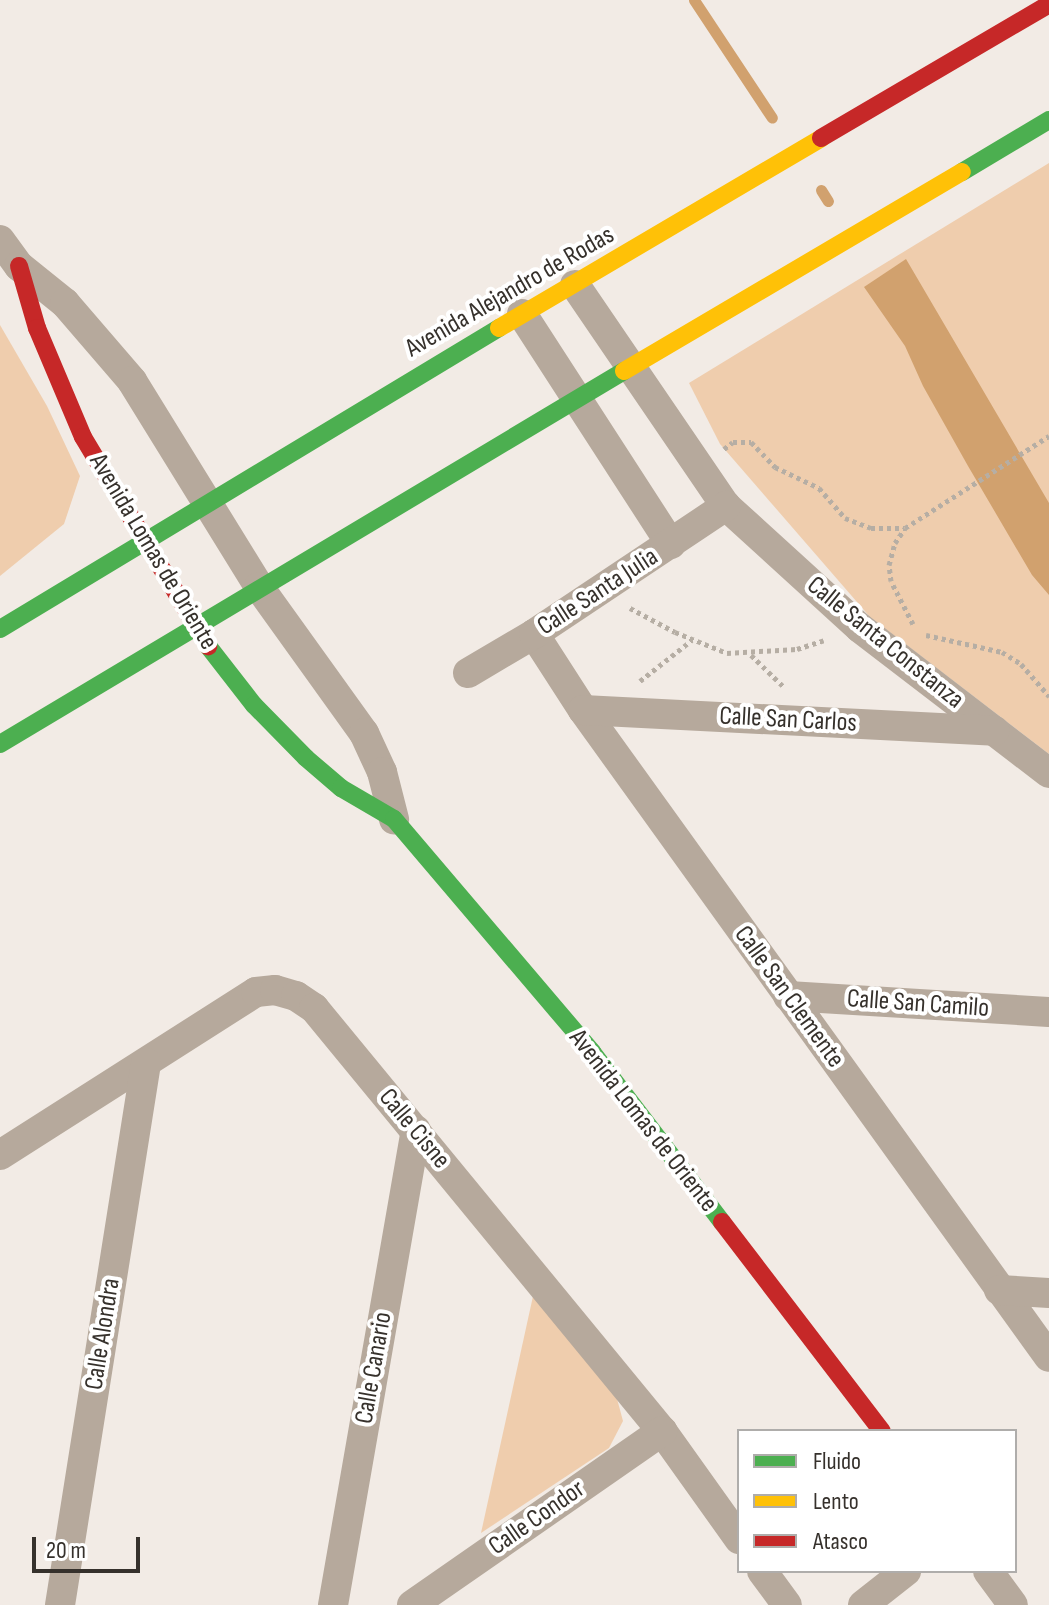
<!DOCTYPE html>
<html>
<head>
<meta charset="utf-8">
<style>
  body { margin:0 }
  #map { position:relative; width:1049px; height:1605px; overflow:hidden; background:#f2ebe5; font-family:"Sofia Sans Condensed",sans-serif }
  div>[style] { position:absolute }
  .green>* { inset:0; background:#efcdad }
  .water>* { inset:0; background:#d1a16e }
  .stream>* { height:11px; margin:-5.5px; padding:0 5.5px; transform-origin:5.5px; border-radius:5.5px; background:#d1a16e }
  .path>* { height:5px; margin-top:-2.5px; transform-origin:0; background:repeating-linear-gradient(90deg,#b6aea4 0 4px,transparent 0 8px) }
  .street>* { height:30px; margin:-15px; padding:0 15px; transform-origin:15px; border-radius:15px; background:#b6a99c }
  .fast>* { height:18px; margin:-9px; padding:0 9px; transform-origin:9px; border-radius:9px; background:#4caf50 }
  .slow>* { height:18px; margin:-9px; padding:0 9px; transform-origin:9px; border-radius:9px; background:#ffc107 }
  .jam>* { height:18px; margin:-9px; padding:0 9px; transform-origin:9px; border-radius:9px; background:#c62828 }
  span { translate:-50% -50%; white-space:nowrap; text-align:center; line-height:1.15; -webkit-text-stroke:8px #fff; paint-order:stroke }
  .street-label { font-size:26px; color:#36312c }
  .legend { position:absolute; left:737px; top:1429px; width:280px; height:144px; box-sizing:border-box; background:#fff; border:2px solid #afadab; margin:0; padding:10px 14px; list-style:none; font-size:24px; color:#36312c }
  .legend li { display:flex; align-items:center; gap:16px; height:40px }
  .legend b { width:40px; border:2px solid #afadab }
  .scale { position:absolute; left:32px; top:1537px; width:108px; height:36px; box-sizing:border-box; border:4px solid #36312c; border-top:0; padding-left:10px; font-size:24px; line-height:28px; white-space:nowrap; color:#36312c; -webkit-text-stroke:6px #fff; paint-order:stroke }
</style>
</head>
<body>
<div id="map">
  <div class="green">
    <i style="clip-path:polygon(1049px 163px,1049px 754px,870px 617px,720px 444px,689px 383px)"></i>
    <i style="clip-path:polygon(0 325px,47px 406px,80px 476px,64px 524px,0 576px)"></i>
    <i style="clip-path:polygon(537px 1278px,616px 1395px,623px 1421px,609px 1448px,481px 1533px)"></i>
  </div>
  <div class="water">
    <i style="clip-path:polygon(906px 259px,1049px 503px,1049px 595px,1032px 575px,968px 466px,923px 386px,905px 346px,864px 287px)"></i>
  </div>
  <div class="stream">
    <i style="left:694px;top:0;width:141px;rotate:56.5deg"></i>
    <i style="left:821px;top:190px;width:13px;rotate:58deg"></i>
  </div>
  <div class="path">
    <i style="left:724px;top:449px;width:11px;rotate:-38deg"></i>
    <i style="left:733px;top:442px;width:18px"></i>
    <i style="left:751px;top:442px;width:35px;rotate:46deg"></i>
    <i style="left:775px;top:467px;width:49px;rotate:25.5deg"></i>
    <i style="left:819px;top:488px;width:40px;rotate:49deg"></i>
    <i style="left:845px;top:518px;width:28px;rotate:21deg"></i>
    <i style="left:871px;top:528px;width:33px"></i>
    <i style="left:630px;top:608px;width:51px;rotate:28.1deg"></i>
    <i style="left:675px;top:632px;width:56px;rotate:22deg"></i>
    <i style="left:727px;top:653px;width:70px;rotate:-3.3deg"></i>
    <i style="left:797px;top:649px;width:28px;rotate:-18deg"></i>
    <i style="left:913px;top:624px;width:48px;rotate:-117.1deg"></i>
    <i style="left:891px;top:581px;width:16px;rotate:-97deg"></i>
    <i style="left:889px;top:565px;width:23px;rotate:-75deg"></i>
    <i style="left:895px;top:543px;width:18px;rotate:-56deg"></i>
    <i style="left:905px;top:528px;width:171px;rotate:-32.6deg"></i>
    <i style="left:926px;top:635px;width:78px;rotate:12.6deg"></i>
    <i style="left:1002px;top:652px;width:22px;rotate:32deg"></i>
    <i style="left:1021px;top:664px;width:43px;rotate:48.8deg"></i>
    <i style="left:751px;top:655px;width:46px;rotate:44.1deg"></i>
    <i style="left:640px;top:681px;width:66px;rotate:-38.3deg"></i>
  </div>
  <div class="street">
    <i style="left:0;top:240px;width:32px;rotate:54deg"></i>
    <i style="left:19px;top:266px;width:59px;rotate:38.8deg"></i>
    <i style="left:65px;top:303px;width:103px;rotate:49.3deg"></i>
    <i style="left:132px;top:381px;width:242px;rotate:58.3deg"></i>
    <i style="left:259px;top:587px;width:180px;rotate:54.3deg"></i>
    <i style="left:364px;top:733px;width:43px;rotate:65.2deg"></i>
    <i style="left:382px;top:772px;width:49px;rotate:75.7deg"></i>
    <i style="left:575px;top:285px;width:268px;rotate:55.7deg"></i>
    <i style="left:726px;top:506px;width:181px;rotate:42.3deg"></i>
    <i style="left:860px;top:628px;width:238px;rotate:37.5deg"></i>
    <i style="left:522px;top:314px;width:274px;rotate:57.1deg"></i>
    <i style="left:534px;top:634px;width:90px;rotate:57.2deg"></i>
    <i style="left:583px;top:710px;width:797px;rotate:54.24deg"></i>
    <i style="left:468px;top:673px;width:77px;rotate:-30.6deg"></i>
    <i style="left:534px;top:634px;width:231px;rotate:-33.7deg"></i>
    <i style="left:583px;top:710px;width:412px;rotate:2.9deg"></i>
    <i style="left:788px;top:996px;width:261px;rotate:3.5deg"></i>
    <i style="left:0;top:1155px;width:303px;rotate:-32.5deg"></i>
    <i style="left:256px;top:992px;width:19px;rotate:-6deg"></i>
    <i style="left:275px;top:990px;width:22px;rotate:16deg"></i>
    <i style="left:296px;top:996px;width:22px;rotate:34deg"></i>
    <i style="left:314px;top:1008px;width:548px;rotate:50.56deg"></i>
    <i style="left:662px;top:1431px;width:133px;rotate:54.5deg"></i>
    <i style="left:999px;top:1290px;width:50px;rotate:3.4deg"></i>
    <i style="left:762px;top:1571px;width:42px;rotate:53.7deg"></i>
    <i style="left:988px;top:1571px;width:42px;rotate:53.7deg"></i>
    <i style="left:60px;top:1605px;width:549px;rotate:-80.98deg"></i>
    <i style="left:333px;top:1605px;width:482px;rotate:-80.1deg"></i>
    <i style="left:412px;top:1605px;width:305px;rotate:-34.8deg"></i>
    <i style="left:863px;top:1605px;width:55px;rotate:-38.3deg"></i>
  </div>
  <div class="fast">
    <i style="left:962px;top:172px;width:101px;rotate:-30.9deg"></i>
    <i style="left:0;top:629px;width:583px;rotate:-31.1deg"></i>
    <i style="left:208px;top:646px;width:75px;rotate:52.1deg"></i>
    <i style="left:254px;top:705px;width:74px;rotate:45.5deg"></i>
    <i style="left:306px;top:758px;width:46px;rotate:40.6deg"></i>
    <i style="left:341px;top:788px;width:61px;rotate:30.3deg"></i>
    <i style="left:394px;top:819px;width:306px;rotate:49.6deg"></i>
    <i style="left:592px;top:1052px;width:214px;rotate:52.6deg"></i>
    <i style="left:0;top:744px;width:727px;rotate:-30.87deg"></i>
  </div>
  <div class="slow">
    <i style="left:499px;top:328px;width:374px;rotate:-30.5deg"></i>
    <i style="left:624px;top:371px;width:392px;rotate:-30.5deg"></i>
  </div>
  <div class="jam">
    <i style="left:821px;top:138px;width:264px;rotate:-30.4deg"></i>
    <i style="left:19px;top:266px;width:65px;rotate:73.8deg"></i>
    <i style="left:37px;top:328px;width:118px;rotate:67.1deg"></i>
    <i style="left:83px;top:437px;width:244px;rotate:59.1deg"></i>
    <i style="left:722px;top:1222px;width:263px;rotate:52.6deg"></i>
  </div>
  <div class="street-label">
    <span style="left:510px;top:292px;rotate:-30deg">Avenida Alejandro de Rodas</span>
    <span style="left:153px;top:552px;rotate:59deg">Avenida Lomas de Oriente</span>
    <span style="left:598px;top:592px;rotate:-33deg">Calle Santa Julia</span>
    <span style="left:885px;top:643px;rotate:39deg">Calle Santa Constanza</span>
    <span style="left:788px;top:720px;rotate:3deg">Calle San Carlos</span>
    <span style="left:789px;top:997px;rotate:54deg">Calle San Clemente</span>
    <span style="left:918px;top:1004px;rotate:4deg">Calle San Camilo</span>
    <span style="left:643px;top:1121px;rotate:52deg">Avenida Lomas de Oriente</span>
    <span style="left:414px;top:1129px;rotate:50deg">Calle Cisne</span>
    <span style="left:103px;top:1334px;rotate:-81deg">Calle Alondra</span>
    <span style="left:374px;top:1368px;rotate:-80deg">Calle Canario</span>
    <span style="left:537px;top:1518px;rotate:-35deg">Calle Condor</span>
  </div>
  <ul class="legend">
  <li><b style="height:10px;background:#4caf50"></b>Fluido</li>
  <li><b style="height:10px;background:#ffc107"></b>Lento</li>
  <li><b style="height:10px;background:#c62828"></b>Atasco</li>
  </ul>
  <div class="scale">20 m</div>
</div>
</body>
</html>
